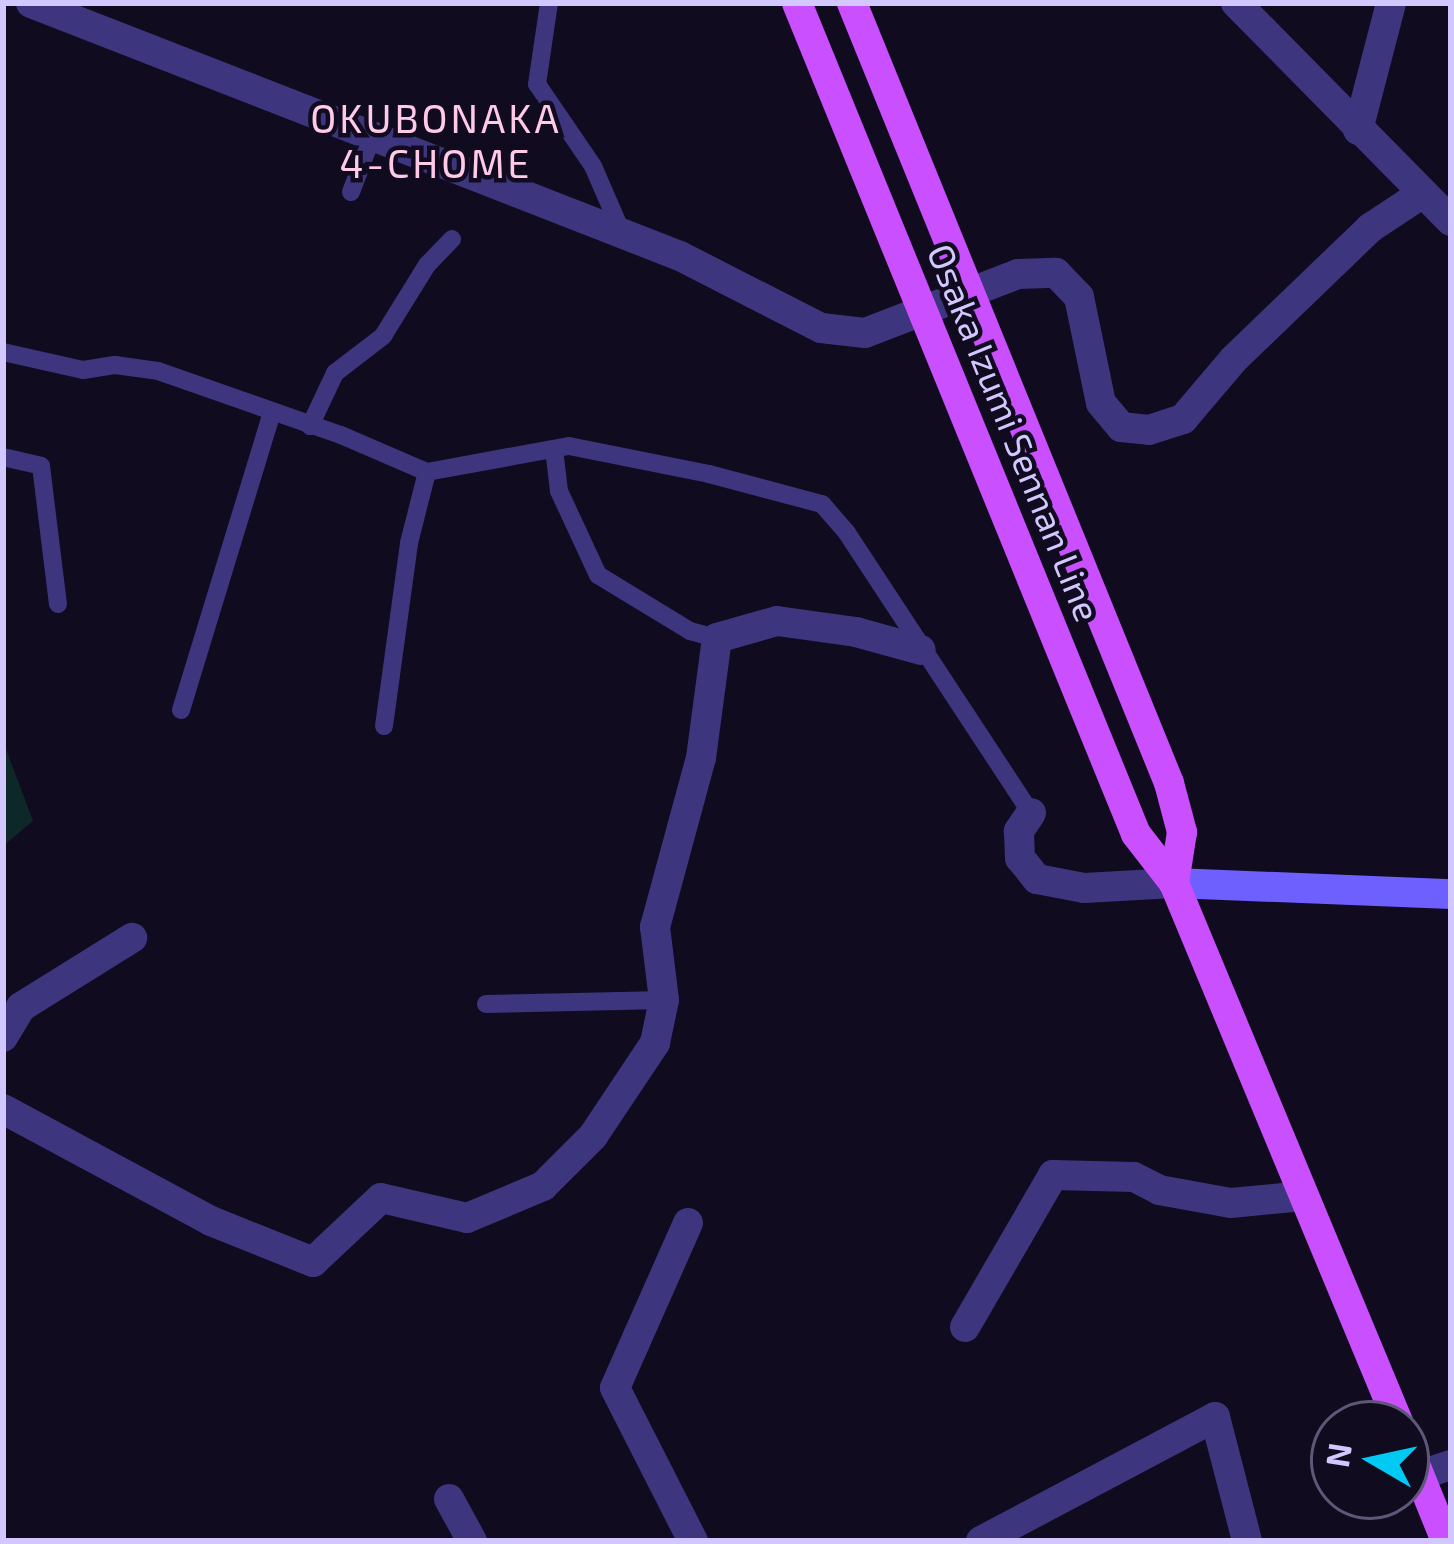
<!DOCTYPE html>
<html>
<head>
<meta charset="utf-8">
<style>
  body { margin:0 }
  #map { position:relative; width:1454px; height:1544px; overflow:hidden; background:#100b1e; font-family:"Exo 2",sans-serif }
  div>[style] { position:absolute }
  .green>* { inset:0; background:#0e2728 }
  .lane>* { height:18px; margin:-9px; padding:0 9px; transform-origin:9px; border-radius:9px; background:#3d357e }
  .street>* { height:30px; margin:-15px; padding:0 15px; transform-origin:15px; border-radius:15px; background:#3d357e }
  .secondary>* { height:30px; margin:-15px; padding:0 15px; transform-origin:15px; border-radius:15px; background:#6e5fff }
  .primary>* { height:30px; margin:-15px; padding:0 15px; transform-origin:15px; border-radius:15px; background:#c94fff }
  span { translate:-50% -50%; white-space:nowrap; text-align:center; line-height:1.15; -webkit-text-stroke:9px #100b1e; paint-order:stroke }
  .street-label { font-size:36px; color:#d2c8ff }
  .neighbourhood-label { font-size:39px; color:#ffcae8; letter-spacing:3px }
  .frame { position:absolute; inset:0; border:6px solid #d2c8ff; pointer-events:none }
  .north { position:absolute; left:1310px; top:1400px; width:120px; height:120px; box-sizing:border-box; background:#100b1e; border:3px solid #5e5778; border-radius:50%; rotate:279deg; font-size:33px; font-weight:700; line-height:48px; text-align:center; color:#d2c8ff }
  .north::after { content:''; display:block; margin:auto; width:42px; height:54px; background:#00caf3; clip-path:polygon(50% 0,100% 100%,50% 72%,0 100%) }
</style>
</head>
<body>
<div id="map">
  <div class="green">
    <i style="clip-path:polygon(3px 741px,33px 821px,3px 846px)"></i>
  </div>
  <div class="lane">
    <i style="left:549px;top:3px;width:82px;rotate:98.4deg"></i>
    <i style="left:537px;top:84px;width:99px;rotate:55.7deg"></i>
    <i style="left:593px;top:166px;width:73px;rotate:66.6deg"></i>
    <i style="left:351px;top:192px;width:59px;rotate:-69.1deg"></i>
    <i style="left:3px;top:352px;width:82px;rotate:12.7deg"></i>
    <i style="left:83px;top:370px;width:32px;rotate:-9deg"></i>
    <i style="left:115px;top:365px;width:43px;rotate:7.9deg"></i>
    <i style="left:158px;top:371px;width:194px;rotate:19.3deg"></i>
    <i style="left:341px;top:435px;width:94px;rotate:23.3deg"></i>
    <i style="left:427px;top:472px;width:144px;rotate:-10.4deg"></i>
    <i style="left:569px;top:446px;width:143px;rotate:11.3deg"></i>
    <i style="left:709px;top:474px;width:117px;rotate:14.9deg"></i>
    <i style="left:822px;top:504px;width:38px;rotate:49deg"></i>
    <i style="left:847px;top:533px;width:335px;rotate:56.7deg"></i>
    <i style="left:310px;top:426px;width:59px;rotate:-64.7deg"></i>
    <i style="left:335px;top:373px;width:61px;rotate:-37.6deg"></i>
    <i style="left:383px;top:336px;width:84px;rotate:-58.2deg"></i>
    <i style="left:427px;top:265px;width:36px;rotate:-46deg"></i>
    <i style="left:554px;top:449px;width:42px;rotate:83.2deg"></i>
    <i style="left:559px;top:491px;width:93px;rotate:65.1deg"></i>
    <i style="left:598px;top:575px;width:108px;rotate:31.3deg"></i>
    <i style="left:690px;top:631px;width:28px;rotate:15deg"></i>
    <i style="left:3px;top:457px;width:39px;rotate:13deg"></i>
    <i style="left:41px;top:466px;width:139px;rotate:83deg"></i>
    <i style="left:181px;top:710px;width:311px;rotate:-73deg"></i>
    <i style="left:384px;top:726px;width:185px;rotate:-82.2deg"></i>
    <i style="left:409px;top:543px;width:73px;rotate:-75.8deg"></i>
    <i style="left:486px;top:1004px;width:178px;rotate:-1.3deg"></i>
  </div>
  <div class="street">
    <i style="left:31px;top:3px;width:697px;rotate:21.3deg"></i>
    <i style="left:680px;top:256px;width:158px;rotate:27.1deg"></i>
    <i style="left:821px;top:328px;width:44px;rotate:6.5deg"></i>
    <i style="left:865px;top:333px;width:164px;rotate:-21.1deg"></i>
    <i style="left:1018px;top:274px;width:38px;rotate:-2deg"></i>
    <i style="left:1056px;top:273px;width:33px;rotate:46deg"></i>
    <i style="left:1079px;top:297px;width:108px;rotate:78.3deg"></i>
    <i style="left:1101px;top:403px;width:31px;rotate:50deg"></i>
    <i style="left:1121px;top:427px;width:28px;rotate:6deg"></i>
    <i style="left:1149px;top:430px;width:36px;rotate:-18deg"></i>
    <i style="left:1183px;top:419px;width:79px;rotate:-49.6deg"></i>
    <i style="left:1234px;top:359px;width:189px;rotate:-43.9deg"></i>
    <i style="left:1370px;top:228px;width:60px;rotate:-33.4deg"></i>
    <i style="left:1236px;top:3px;width:306px;rotate:45.4deg"></i>
    <i style="left:1358px;top:130px;width:131px;rotate:-75.4deg"></i>
    <i style="left:1031px;top:813px;width:22px;rotate:124deg"></i>
    <i style="left:1019px;top:831px;width:27px;rotate:88deg"></i>
    <i style="left:1020px;top:858px;width:27px;rotate:51deg"></i>
    <i style="left:1037px;top:879px;width:48px;rotate:10.8deg"></i>
    <i style="left:1084px;top:888px;width:90px;rotate:-3.2deg"></i>
    <i style="left:3px;top:1037px;width:35px;rotate:-59deg"></i>
    <i style="left:21px;top:1007px;width:131px;rotate:-31.9deg"></i>
    <i style="left:3px;top:1109px;width:236px;rotate:28.3deg"></i>
    <i style="left:211px;top:1221px;width:110px;rotate:21.9deg"></i>
    <i style="left:313px;top:1262px;width:93px;rotate:-43.3deg"></i>
    <i style="left:381px;top:1198px;width:88px;rotate:13.1deg"></i>
    <i style="left:467px;top:1218px;width:82px;rotate:-22.8deg"></i>
    <i style="left:543px;top:1186px;width:71px;rotate:-45deg"></i>
    <i style="left:593px;top:1136px;width:112px;rotate:-56.3deg"></i>
    <i style="left:655px;top:1043px;width:44px;rotate:-78.2deg"></i>
    <i style="left:664px;top:1000px;width:74px;rotate:-97deg"></i>
    <i style="left:655px;top:927px;width:175px;rotate:-74.8deg"></i>
    <i style="left:701px;top:758px;width:121px;rotate:-82.4deg"></i>
    <i style="left:717px;top:638px;width:62px;rotate:-15.8deg"></i>
    <i style="left:777px;top:621px;width:80px;rotate:7.9deg"></i>
    <i style="left:856px;top:632px;width:67px;rotate:15.5deg"></i>
    <i style="left:688px;top:1223px;width:180px;rotate:113.9deg"></i>
    <i style="left:615px;top:1388px;width:172px;rotate:63deg"></i>
    <i style="left:965px;top:1327px;width:176px;rotate:-59.9deg"></i>
    <i style="left:1053px;top:1175px;width:81px;rotate:1.4deg"></i>
    <i style="left:1134px;top:1177px;width:28px;rotate:27deg"></i>
    <i style="left:1159px;top:1190px;width:73px;rotate:10.2deg"></i>
    <i style="left:1231px;top:1203px;width:73px;rotate:-5.5deg"></i>
    <i style="left:1420px;top:1475px;width:33px;rotate:-18deg"></i>
    <i style="left:449px;top:1499px;width:48px;rotate:61.3deg"></i>
    <i style="left:981px;top:1541px;width:265px;rotate:-27.9deg"></i>
    <i style="left:1215px;top:1417px;width:128px;rotate:75.5deg"></i>
  </div>
  <div class="secondary">
    <i style="left:1174px;top:883px;width:277px;rotate:2.3deg"></i>
  </div>
  <div class="primary">
    <i style="left:797px;top:3px;width:897px;rotate:67.81deg"></i>
    <i style="left:1136px;top:834px;width:62px;rotate:52.2deg"></i>
    <i style="left:1174px;top:883px;width:586px;rotate:67.42deg"></i>
    <i style="left:852px;top:3px;width:842px;rotate:67.88deg"></i>
    <i style="left:1169px;top:783px;width:51px;rotate:75.1deg"></i>
    <i style="left:1182px;top:832px;width:52px;rotate:98.9deg"></i>
    <i style="left:1406px;top:1442px;width:107px;rotate:68deg"></i>
  </div>
  <div class="street-label">
    <span style="left:1015px;top:432px;rotate:68deg">Osaka Izumi Sennan Line</span>
  </div>
  <div class="neighbourhood-label">
    <span style="left:436px;top:141px">OKUBONAKA<br>4-CHOME</span>
  </div>
  <div class="frame"></div>
  <div class="north">N</div>
</div>
</body>
</html>
